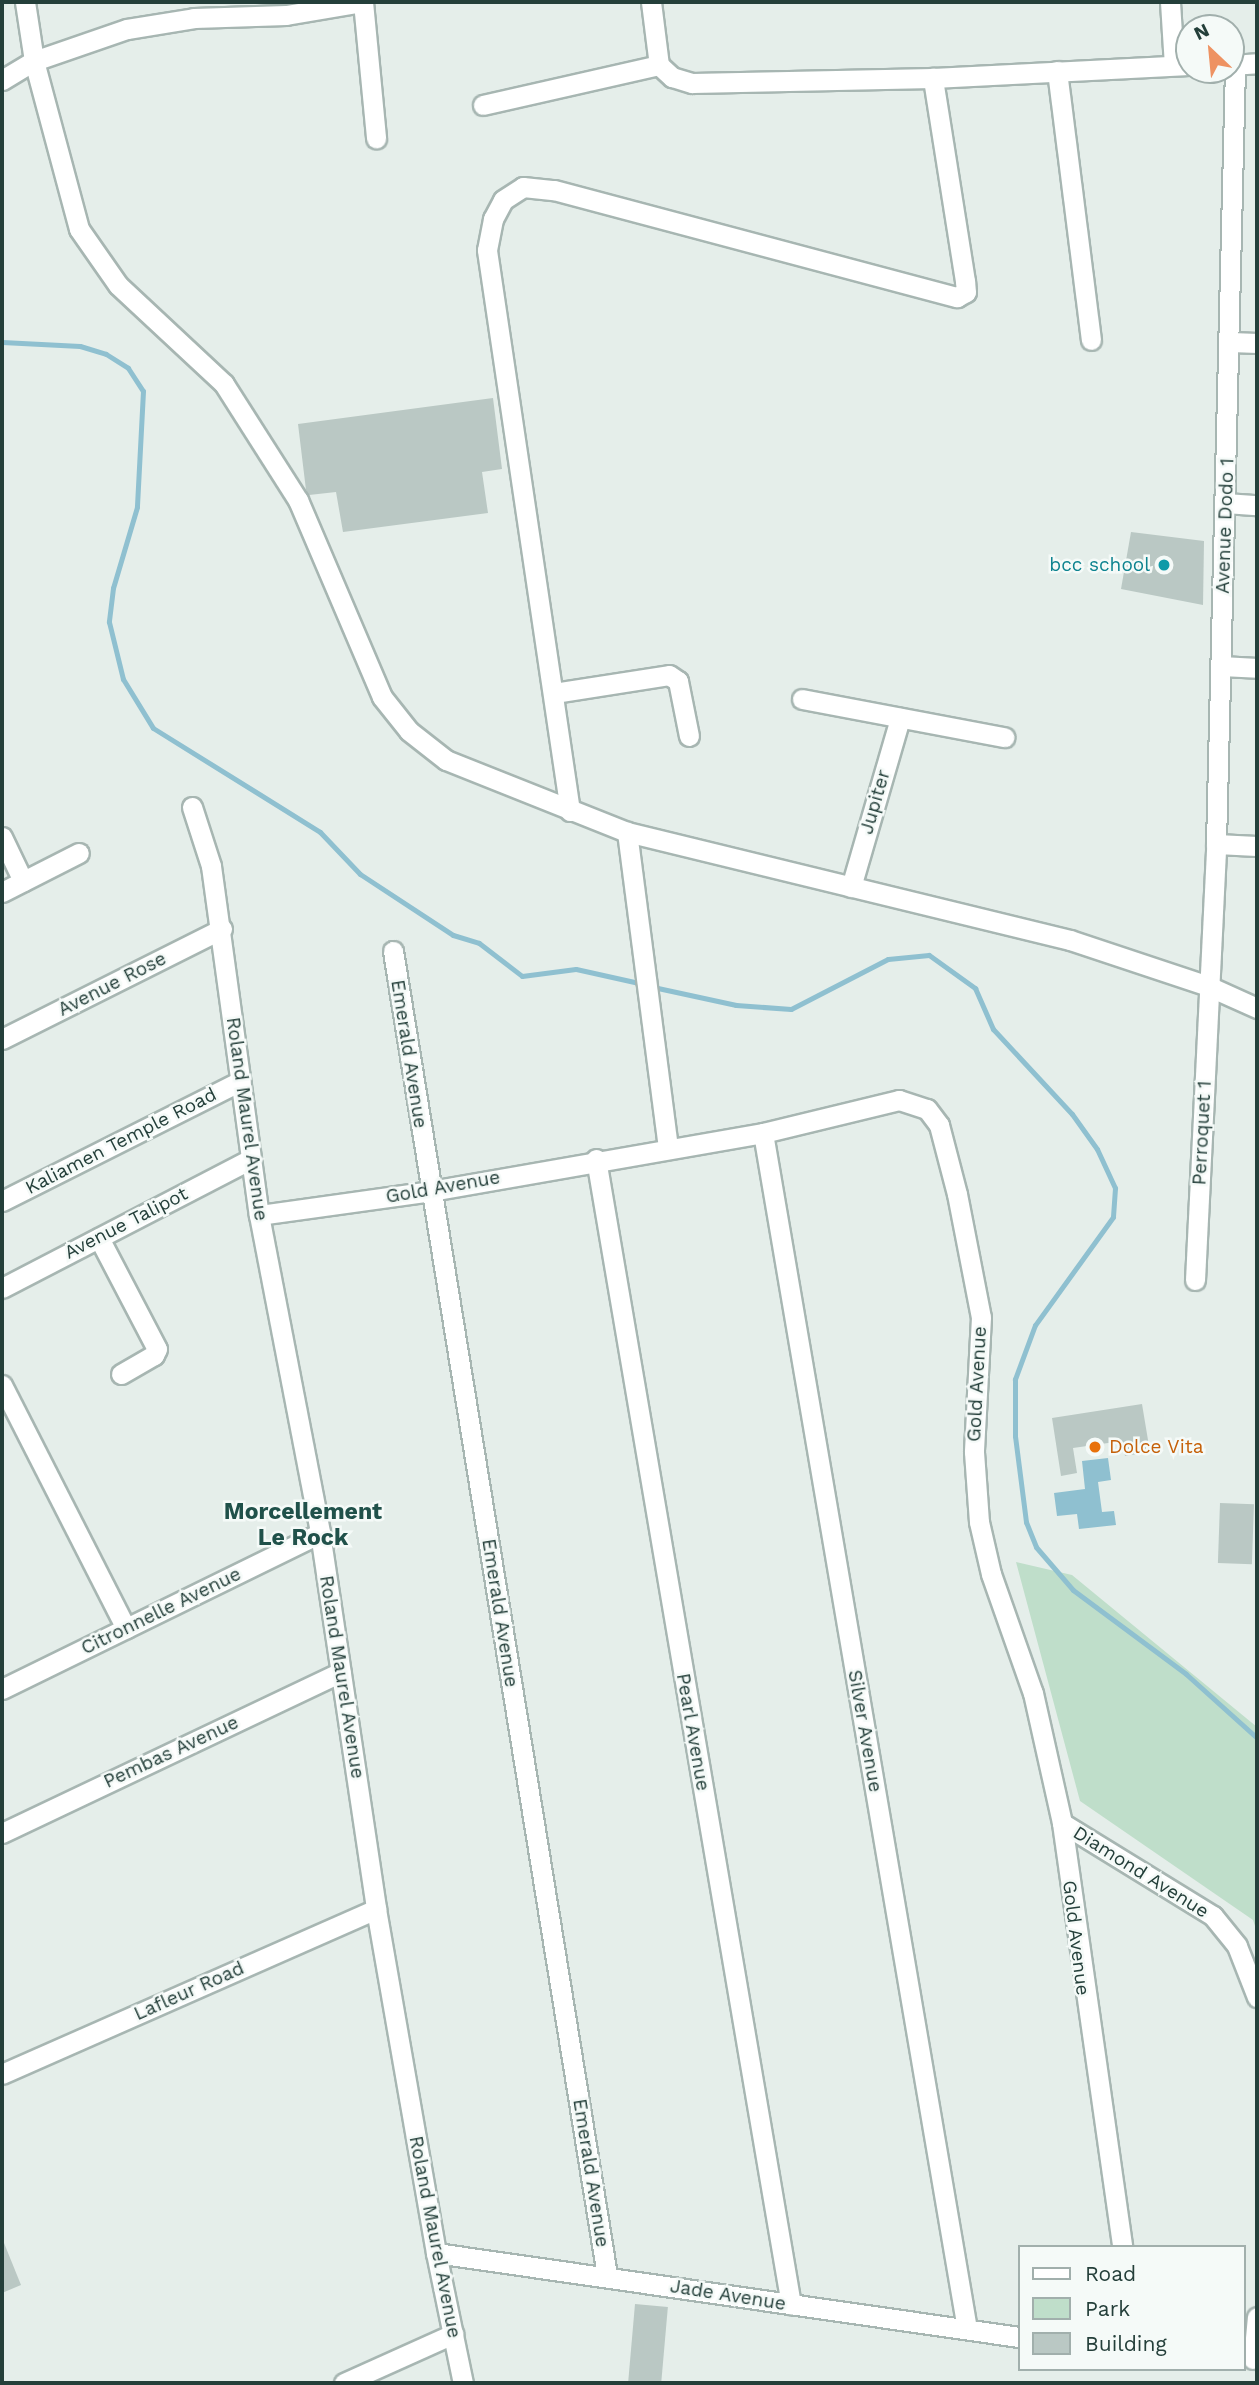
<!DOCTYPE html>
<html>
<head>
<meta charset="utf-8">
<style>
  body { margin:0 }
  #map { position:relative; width:1259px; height:2385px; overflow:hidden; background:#e5eeea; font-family:"Work Sans",sans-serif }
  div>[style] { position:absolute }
  .green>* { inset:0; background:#bfdeca }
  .water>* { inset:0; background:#8fc0d0 }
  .stream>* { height:5px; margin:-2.5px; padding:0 2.5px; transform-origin:2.5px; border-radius:2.5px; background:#8fc0d0 }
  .building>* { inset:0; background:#bac8c4; transform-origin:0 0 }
  .roads { filter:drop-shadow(2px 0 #a7b6b2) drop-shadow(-2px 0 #a7b6b2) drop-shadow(0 2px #a7b6b2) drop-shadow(0 -2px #a7b6b2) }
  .minor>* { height:19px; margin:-9.5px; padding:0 9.5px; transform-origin:9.5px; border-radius:9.5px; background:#fff }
  .dots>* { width:19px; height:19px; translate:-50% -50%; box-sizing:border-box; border:4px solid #f5faf8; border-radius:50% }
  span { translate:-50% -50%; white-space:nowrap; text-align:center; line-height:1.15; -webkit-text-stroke:5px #f5faf8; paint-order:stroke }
  .street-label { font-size:19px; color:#243f3a }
  .culture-label { font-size:19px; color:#0d838f }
  .right { translate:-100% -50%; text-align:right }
  .food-label { font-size:19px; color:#c56008 }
  .left { translate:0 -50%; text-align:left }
  .quarter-label { font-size:23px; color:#20514a; font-weight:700 }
  .frame { position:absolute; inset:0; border:4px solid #243f3a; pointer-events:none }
  .legend { position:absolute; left:1018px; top:2245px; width:228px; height:126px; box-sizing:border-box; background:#f5faf8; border:2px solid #a1afac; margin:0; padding:9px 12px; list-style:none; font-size:21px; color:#243f3a }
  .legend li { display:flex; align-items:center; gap:14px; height:35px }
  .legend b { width:35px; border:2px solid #a1afac }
  .north { position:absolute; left:1175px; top:14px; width:70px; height:70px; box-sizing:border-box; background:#f5faf8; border:2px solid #a1afac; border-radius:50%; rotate:334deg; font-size:19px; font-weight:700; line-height:28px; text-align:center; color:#243f3a }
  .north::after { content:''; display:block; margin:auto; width:24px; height:32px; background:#ee9262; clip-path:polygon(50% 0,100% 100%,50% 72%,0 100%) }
</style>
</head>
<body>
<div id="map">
  <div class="green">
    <i style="clip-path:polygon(1016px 1562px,1072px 1575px,1257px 1727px,1257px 1932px,1253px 1920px,1080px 1801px)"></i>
  </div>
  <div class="water">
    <i style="clip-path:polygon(1108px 1458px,1111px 1480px,1098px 1482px,1102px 1512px,1114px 1511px,1116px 1525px,1079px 1529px,1077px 1514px,1057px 1516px,1054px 1493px,1085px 1489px,1082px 1461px)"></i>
  </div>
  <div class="stream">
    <i style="left:2px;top:342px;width:78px;rotate:2.9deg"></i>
    <i style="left:80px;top:346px;width:27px;rotate:17deg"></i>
    <i style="left:106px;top:354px;width:26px;rotate:32deg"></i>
    <i style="left:128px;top:368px;width:27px;rotate:57deg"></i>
    <i style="left:143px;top:391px;width:116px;rotate:93deg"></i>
    <i style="left:137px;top:507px;width:84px;rotate:106.5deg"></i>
    <i style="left:113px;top:588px;width:34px;rotate:97deg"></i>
    <i style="left:109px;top:622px;width:59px;rotate:76.2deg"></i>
    <i style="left:123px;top:679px;width:57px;rotate:58.5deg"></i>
    <i style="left:153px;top:728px;width:197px;rotate:31.9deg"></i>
    <i style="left:320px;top:832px;width:58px;rotate:46.4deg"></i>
    <i style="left:360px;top:874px;width:111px;rotate:33.3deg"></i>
    <i style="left:453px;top:935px;width:27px;rotate:17deg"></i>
    <i style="left:479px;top:943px;width:54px;rotate:37.5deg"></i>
    <i style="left:522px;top:976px;width:54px;rotate:-7.4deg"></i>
    <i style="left:576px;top:969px;width:69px;rotate:12.6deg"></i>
    <i style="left:653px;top:987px;width:85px;rotate:12.2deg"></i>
    <i style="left:736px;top:1005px;width:55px;rotate:4.2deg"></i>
    <i style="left:791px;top:1009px;width:109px;rotate:-27.3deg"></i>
    <i style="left:888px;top:959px;width:41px;rotate:-5.6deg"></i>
    <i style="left:929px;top:955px;width:57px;rotate:35.7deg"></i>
    <i style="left:975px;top:988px;width:45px;rotate:66.3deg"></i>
    <i style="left:993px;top:1029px;width:116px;rotate:47.1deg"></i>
    <i style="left:1072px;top:1114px;width:43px;rotate:54.5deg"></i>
    <i style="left:1097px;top:1149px;width:43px;rotate:65.2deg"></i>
    <i style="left:1115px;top:1188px;width:29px;rotate:94deg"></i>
    <i style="left:1113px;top:1217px;width:133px;rotate:125.8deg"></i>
    <i style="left:1035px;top:1325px;width:58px;rotate:110.3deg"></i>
    <i style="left:1015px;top:1379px;width:57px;rotate:90deg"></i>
    <i style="left:1015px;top:1436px;width:87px;rotate:82.7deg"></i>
    <i style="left:1026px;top:1522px;width:27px;rotate:68deg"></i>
    <i style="left:1036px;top:1547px;width:57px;rotate:49.3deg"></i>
    <i style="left:1073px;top:1590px;width:141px;rotate:36.6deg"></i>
    <i style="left:1186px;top:1674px;width:96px;rotate:42deg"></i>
  </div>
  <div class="building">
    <i style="clip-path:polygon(493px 398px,502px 469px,482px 472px,488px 513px,343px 532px,336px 492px,309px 495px,306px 490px,298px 424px)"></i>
    <i style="clip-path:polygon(1131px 532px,1204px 541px,1203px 605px,1121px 589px)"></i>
    <i style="clip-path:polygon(1142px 1404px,1150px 1452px,1125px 1456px,1122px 1441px,1073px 1448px,1077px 1473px,1061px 1476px,1052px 1418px)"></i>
    <i style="left:1220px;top:1503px;width:34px;height:60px;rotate:2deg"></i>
    <i style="clip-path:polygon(2px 2238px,21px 2285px,2px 2293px)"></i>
    <i style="left:635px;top:2304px;width:33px;height:79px;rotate:5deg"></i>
  </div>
  <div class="roads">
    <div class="minor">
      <i style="left:25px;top:2px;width:60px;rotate:81.3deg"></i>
      <i style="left:34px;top:61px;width:174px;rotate:75deg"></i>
      <i style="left:79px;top:229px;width:68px;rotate:55.1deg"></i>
      <i style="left:118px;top:285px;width:145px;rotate:43deg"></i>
      <i style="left:224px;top:384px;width:138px;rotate:57.5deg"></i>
      <i style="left:298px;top:500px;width:214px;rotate:66.9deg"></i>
      <i style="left:382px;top:697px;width:43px;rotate:51.5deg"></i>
      <i style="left:409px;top:731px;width:47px;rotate:38.1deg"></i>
      <i style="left:446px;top:760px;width:195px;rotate:21.7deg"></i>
      <i style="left:627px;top:832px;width:456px;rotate:13.7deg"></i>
      <i style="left:1070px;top:940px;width:145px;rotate:18.4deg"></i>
      <i style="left:1208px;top:986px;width:54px;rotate:24.2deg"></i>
      <i style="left:651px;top:2px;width:64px;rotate:82.8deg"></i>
      <i style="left:659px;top:65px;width:18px;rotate:43deg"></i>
      <i style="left:672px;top:77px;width:21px;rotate:17deg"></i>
      <i style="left:692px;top:83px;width:241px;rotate:-1.2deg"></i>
      <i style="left:933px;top:78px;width:256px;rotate:-2.9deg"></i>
      <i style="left:1170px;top:2px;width:63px;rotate:86.4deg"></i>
      <i style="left:1231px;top:65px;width:26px;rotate:-4deg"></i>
      <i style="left:1057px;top:71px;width:271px;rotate:82.8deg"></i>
      <i style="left:2px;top:80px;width:37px;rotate:-31deg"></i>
      <i style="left:34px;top:61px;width:98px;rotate:-19deg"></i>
      <i style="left:127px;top:29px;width:68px;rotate:-9.3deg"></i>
      <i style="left:194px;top:18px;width:92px;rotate:-1.9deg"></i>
      <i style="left:286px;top:15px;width:78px;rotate:-9.6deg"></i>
      <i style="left:363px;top:2px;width:137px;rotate:84.5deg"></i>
      <i style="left:483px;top:105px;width:180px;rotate:-12.8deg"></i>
      <i style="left:1231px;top:342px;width:26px;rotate:2deg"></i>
      <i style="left:1225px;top:503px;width:32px;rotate:4deg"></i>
      <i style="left:1221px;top:666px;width:36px;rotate:3deg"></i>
      <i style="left:554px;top:693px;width:116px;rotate:-8.9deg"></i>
      <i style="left:669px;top:675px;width:11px;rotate:34deg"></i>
      <i style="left:678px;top:681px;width:56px;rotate:78.7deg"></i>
      <i style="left:802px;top:699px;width:206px;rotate:10.7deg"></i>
      <i style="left:192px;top:807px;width:62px;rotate:72.1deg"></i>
      <i style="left:211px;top:866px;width:352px;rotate:82.2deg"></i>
      <i style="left:259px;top:1215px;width:324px;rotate:79.1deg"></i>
      <i style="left:320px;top:1533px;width:380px;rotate:81.5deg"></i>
      <i style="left:376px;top:1909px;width:349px;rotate:80.1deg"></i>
      <i style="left:436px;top:2253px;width:133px;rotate:78.3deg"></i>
      <i style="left:570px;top:811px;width:567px;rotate:-98.42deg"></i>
      <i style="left:487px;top:250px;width:32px;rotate:-79deg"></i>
      <i style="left:493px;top:219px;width:21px;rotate:-62deg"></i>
      <i style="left:503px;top:200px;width:24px;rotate:-33deg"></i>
      <i style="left:523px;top:187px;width:31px;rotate:6deg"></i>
      <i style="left:554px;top:190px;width:417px;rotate:14.9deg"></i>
      <i style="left:957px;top:297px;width:10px;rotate:-29deg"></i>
      <i style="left:966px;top:292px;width:11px;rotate:-95deg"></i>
      <i style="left:965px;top:281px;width:206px;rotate:-99deg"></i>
      <i style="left:627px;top:832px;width:318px;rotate:82.6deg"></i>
      <i style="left:2px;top:837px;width:49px;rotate:64.5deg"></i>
      <i style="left:1216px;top:844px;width:41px;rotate:2.8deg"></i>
      <i style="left:851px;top:887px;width:176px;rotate:-73.8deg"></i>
      <i style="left:2px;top:892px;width:86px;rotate:-26.9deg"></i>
      <i style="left:393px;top:951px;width:1341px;rotate:80.82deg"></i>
      <i style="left:2px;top:1039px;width:246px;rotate:-26.6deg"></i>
      <i style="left:763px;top:1133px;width:1213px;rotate:80.32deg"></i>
      <i style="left:596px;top:1159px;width:1162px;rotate:80.34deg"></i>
      <i style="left:2px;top:1201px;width:267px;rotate:-26.7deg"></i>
      <i style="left:259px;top:1215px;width:174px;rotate:-7.9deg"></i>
      <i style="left:431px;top:1191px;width:337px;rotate:-9.9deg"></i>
      <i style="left:763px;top:1133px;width:140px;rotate:-13.6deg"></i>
      <i style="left:899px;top:1100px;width:29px;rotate:18deg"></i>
      <i style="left:927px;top:1109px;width:20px;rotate:53deg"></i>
      <i style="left:939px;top:1125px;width:71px;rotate:75.4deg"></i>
      <i style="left:957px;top:1194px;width:125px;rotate:79deg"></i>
      <i style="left:981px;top:1317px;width:135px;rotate:93deg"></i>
      <i style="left:974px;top:1452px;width:70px;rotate:85.9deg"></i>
      <i style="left:979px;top:1522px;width:53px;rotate:77deg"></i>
      <i style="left:991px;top:1574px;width:126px;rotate:70.6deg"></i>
      <i style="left:1033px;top:1693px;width:133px;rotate:77.4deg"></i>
      <i style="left:1062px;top:1823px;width:428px;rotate:81.9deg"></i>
      <i style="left:99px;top:1238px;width:125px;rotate:62.4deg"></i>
      <i style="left:157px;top:1349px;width:7px;rotate:117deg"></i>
      <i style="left:154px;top:1355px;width:38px;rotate:150deg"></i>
      <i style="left:1195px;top:1280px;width:437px;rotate:-87.2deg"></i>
      <i style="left:1216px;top:844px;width:779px;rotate:-88.6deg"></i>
      <i style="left:2px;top:1288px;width:280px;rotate:-27.4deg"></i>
      <i style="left:2px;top:1385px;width:273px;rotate:63deg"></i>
      <i style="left:2px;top:1689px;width:354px;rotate:-26.1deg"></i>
      <i style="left:1062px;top:1823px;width:177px;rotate:31.6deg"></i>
      <i style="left:1213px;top:1916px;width:38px;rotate:51deg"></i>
      <i style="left:1237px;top:1946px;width:55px;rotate:68.6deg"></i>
      <i style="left:2px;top:1833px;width:375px;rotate:-25.4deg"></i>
      <i style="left:2px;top:2074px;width:409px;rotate:-23.8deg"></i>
      <i style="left:436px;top:2253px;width:589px;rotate:8.2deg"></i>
      <i style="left:1253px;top:2359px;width:42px;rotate:-84.6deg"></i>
      <i style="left:344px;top:2383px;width:120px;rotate:-24.2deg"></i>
    </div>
  </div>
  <div class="dots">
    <i style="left:1164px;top:565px;background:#0f9aa8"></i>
    <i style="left:1095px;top:1447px;background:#e8710a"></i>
  </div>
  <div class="street-label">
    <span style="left:1225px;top:526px;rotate:-88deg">Avenue Dodo 1</span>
    <span style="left:875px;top:802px;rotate:-74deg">Jupiter</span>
    <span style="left:112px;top:984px;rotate:-27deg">Avenue Rose</span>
    <span style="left:409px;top:1054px;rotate:81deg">Emerald Avenue</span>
    <span style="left:247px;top:1119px;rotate:82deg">Roland Maurel Avenue</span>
    <span style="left:1202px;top:1133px;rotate:-87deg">Perroquet 1</span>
    <span style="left:121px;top:1141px;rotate:-27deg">Kaliamen Temple Road</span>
    <span style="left:443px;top:1187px;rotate:-10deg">Gold Avenue</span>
    <span style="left:126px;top:1223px;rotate:-27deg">Avenue Talipot</span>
    <span style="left:977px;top:1384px;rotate:-87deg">Gold Avenue</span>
    <span style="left:161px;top:1611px;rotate:-26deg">Citronnelle Avenue</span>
    <span style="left:500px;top:1613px;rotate:81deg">Emerald Avenue</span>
    <span style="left:342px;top:1677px;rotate:81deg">Roland Maurel Avenue</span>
    <span style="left:865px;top:1731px;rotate:80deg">Silver Avenue</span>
    <span style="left:693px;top:1732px;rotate:80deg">Pearl Avenue</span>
    <span style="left:171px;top:1752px;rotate:-25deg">Pembas Avenue</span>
    <span style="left:1141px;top:1872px;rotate:32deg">Diamond Avenue</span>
    <span style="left:1076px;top:1938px;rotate:83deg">Gold Avenue</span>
    <span style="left:189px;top:1991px;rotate:-24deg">Lafleur Road</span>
    <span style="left:591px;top:2173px;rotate:81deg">Emerald Avenue</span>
    <span style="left:435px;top:2237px;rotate:79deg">Roland Maurel Avenue</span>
    <span style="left:728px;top:2295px;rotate:9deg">Jade Avenue</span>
  </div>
  <div class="culture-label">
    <span class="right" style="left:1150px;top:565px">bcc school</span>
  </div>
  <div class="food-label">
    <span class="left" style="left:1109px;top:1447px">Dolce Vita</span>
  </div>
  <div class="quarter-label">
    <span style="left:303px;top:1525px">Morcellement<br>Le Rock</span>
  </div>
  <div class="frame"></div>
  <ul class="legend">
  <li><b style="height:9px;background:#fff"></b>Road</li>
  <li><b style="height:19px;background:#bfdeca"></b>Park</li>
  <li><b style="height:19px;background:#bac8c4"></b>Building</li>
  </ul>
  <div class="north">N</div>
</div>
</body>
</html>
